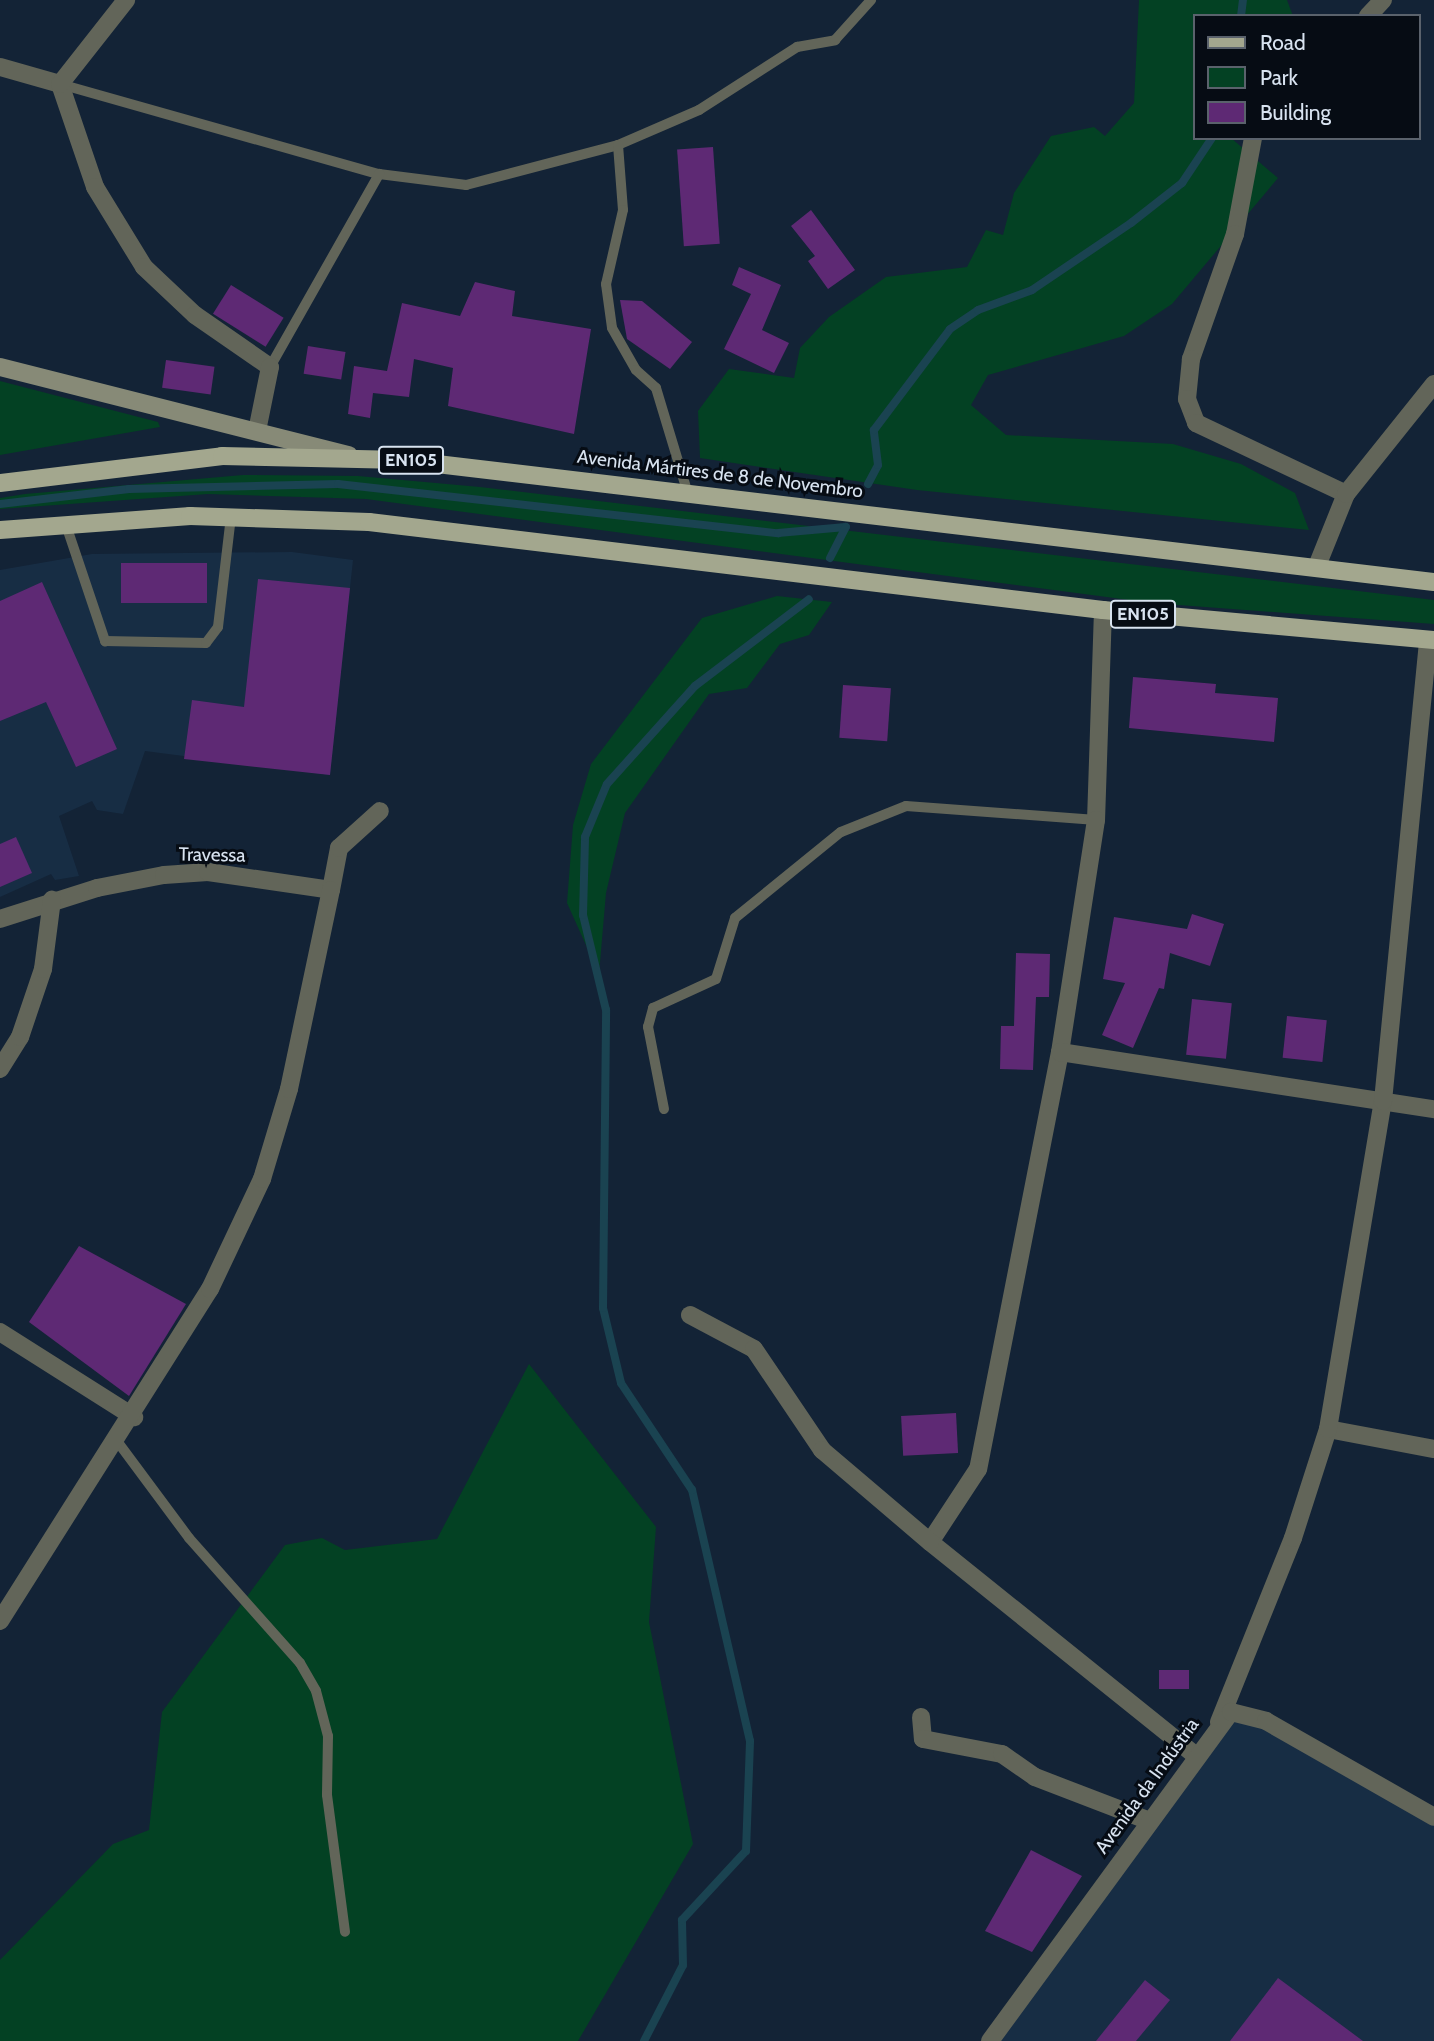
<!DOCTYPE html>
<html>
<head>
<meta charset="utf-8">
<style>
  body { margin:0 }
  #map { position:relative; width:1434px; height:2041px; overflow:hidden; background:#132336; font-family:Cabin,sans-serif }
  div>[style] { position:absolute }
  .built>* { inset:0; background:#172d44 }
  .green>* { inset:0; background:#034123 }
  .stream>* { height:8px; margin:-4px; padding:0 4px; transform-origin:4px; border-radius:4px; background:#1a4351 }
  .building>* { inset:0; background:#5e2974; transform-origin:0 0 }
  .service>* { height:10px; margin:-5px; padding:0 5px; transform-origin:5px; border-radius:5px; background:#626559 }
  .minor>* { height:18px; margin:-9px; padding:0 9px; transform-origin:9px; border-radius:9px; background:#626559 }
  .tertiary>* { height:18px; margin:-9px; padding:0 9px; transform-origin:9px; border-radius:9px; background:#626559 }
  .secondary>* { height:18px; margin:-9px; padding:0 9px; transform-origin:9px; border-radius:9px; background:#878a77 }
  .primary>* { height:18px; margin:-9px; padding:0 9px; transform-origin:9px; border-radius:9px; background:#a3a78e }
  span { translate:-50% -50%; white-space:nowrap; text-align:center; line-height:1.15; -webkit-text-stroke:6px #060c14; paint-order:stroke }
  .shield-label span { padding:2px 5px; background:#060c14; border:2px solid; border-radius:5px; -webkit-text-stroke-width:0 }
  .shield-label { font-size:18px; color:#d8e3f0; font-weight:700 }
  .street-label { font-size:19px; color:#d8e3f0 }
  .legend { position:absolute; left:1193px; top:14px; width:228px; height:126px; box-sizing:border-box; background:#060c14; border:2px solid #5a626c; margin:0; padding:9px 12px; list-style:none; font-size:21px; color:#d8e3f0 }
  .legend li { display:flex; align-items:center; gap:14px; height:35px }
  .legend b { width:35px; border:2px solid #5a626c }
</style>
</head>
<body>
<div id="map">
  <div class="built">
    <i style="clip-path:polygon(292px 552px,353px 560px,330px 775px,145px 751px,123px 814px,97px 810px,92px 801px,59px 816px,79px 876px,55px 880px,51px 874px,0 897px,0 570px,92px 554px)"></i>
    <i style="clip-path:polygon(1231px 1712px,1434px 1817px,1434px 2041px,990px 2041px)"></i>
  </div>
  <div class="green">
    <i style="clip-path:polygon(1139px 0,1287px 0,1293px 16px,1194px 16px,1194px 138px,1231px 138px,1278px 178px,1172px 304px,1124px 336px,988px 375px,971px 405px,1006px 435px,1173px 444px,1241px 464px,1295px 493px,1309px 530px,917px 490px,700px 458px,698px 411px,729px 369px,794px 378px,800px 348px,829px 317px,886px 277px,967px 267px,986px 230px,1003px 235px,1014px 193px,1051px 136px,1094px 127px,1105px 136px,1134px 103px)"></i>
    <i style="clip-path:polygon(0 381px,158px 422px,160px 427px,0 455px)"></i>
    <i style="clip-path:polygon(243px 475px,358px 476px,480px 487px,1434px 600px,1434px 624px,1152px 603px,366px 499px,208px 494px,0 509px,0 498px,25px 494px)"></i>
    <i style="clip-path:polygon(777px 596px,832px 602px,809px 635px,780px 644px,747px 688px,709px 694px,625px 813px,606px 893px,599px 974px,567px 903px,573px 825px,591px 764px,702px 618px)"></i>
    <i style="clip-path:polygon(529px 1364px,656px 1527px,649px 1622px,693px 1844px,578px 2041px,0 2041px,0 1960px,113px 1844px,149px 1830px,162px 1712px,285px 1545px,322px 1538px,345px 1550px,437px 1539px)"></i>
  </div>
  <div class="stream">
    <i style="left:1241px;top:16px;width:16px;rotate:-83deg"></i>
    <i style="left:868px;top:484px;width:21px;rotate:-62deg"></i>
    <i style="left:878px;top:465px;width:35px;rotate:-97deg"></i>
    <i style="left:874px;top:430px;width:126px;rotate:-53deg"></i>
    <i style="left:950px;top:329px;width:34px;rotate:-34deg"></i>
    <i style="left:978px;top:310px;width:58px;rotate:-20.3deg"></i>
    <i style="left:1032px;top:290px;width:120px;rotate:-34.1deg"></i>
    <i style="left:1131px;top:223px;width:65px;rotate:-38.1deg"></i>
    <i style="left:1182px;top:183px;width:54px;rotate:-56.3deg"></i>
    <i style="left:0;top:504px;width:130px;rotate:-6.6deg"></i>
    <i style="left:129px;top:489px;width:209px;rotate:-1.4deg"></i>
    <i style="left:338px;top:484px;width:443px;rotate:6.4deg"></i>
    <i style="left:778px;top:533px;width:68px;rotate:-5deg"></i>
    <i style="left:830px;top:558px;width:35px;rotate:-63deg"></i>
    <i style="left:644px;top:2041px;width:85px;rotate:-62.8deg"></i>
    <i style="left:683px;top:1965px;width:45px;rotate:-91.3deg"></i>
    <i style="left:682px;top:1920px;width:94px;rotate:-47.2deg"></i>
    <i style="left:746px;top:1851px;width:110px;rotate:-87.9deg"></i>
    <i style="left:750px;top:1741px;width:258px;rotate:-103deg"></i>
    <i style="left:692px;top:1490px;width:128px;rotate:-123.6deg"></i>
    <i style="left:621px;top:1383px;width:77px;rotate:-103.5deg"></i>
    <i style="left:603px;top:1308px;width:298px;rotate:-89.4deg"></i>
    <i style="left:606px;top:1010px;width:98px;rotate:-103.6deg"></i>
    <i style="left:583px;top:915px;width:78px;rotate:-88.5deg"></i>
    <i style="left:585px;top:837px;width:57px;rotate:-67.5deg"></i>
    <i style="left:607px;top:784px;width:132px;rotate:-48.1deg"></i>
    <i style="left:695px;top:686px;width:143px;rotate:-37.3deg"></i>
  </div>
  <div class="building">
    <i style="left:713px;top:147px;width:97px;height:36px;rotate:86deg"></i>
    <i style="clip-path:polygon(811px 210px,855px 270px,828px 289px,808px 261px,815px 256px,791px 226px)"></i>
    <i style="clip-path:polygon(739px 267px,781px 285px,762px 330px,789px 343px,774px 373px,724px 349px,751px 294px,732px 285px)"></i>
    <i style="clip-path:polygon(475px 282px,515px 291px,512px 316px,591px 329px,574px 434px,448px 406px,453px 368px,414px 359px,409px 397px,373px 393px,370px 418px,348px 414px,354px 366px,387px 371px,402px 303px,460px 316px)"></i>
    <i style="left:231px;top:285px;width:62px;height:34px;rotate:32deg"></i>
    <i style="clip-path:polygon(620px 300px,642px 301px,692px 342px,670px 369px,627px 339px)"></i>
    <i style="left:308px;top:346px;width:38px;height:28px;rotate:9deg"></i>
    <i style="left:166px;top:360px;width:49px;height:28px;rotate:8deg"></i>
    <i style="left:207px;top:563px;width:40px;height:86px;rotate:90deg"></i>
    <i style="clip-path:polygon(258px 579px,350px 588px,330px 775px,184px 759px,192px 700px,244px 707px)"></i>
    <i style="clip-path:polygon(42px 582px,117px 749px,76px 767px,46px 702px,0 721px,0 601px)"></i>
    <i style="clip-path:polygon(1133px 677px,1216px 684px,1215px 693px,1278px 698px,1274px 742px,1129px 728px)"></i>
    <i style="left:843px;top:685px;width:48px;height:53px;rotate:4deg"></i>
    <i style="clip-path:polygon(16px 837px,32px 873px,0 887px,0 844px)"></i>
    <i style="clip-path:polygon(1192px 914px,1224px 924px,1210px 966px,1170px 953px,1164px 989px,1159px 988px,1133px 1048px,1102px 1035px,1125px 983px,1103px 979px,1114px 917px,1187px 929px)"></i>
    <i style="clip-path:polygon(1016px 953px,1050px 954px,1049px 997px,1036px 997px,1033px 1070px,1000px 1069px,1001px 1026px,1014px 1026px)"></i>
    <i style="left:1192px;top:999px;width:40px;height:56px;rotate:6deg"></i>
    <i style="left:1287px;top:1016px;width:40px;height:42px;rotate:6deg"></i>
    <i style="clip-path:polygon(79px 1246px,186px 1304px,129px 1396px,29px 1322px)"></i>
    <i style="left:956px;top:1413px;width:40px;height:55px;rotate:87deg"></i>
    <i style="left:1159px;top:1670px;width:30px;height:19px"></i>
    <i style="clip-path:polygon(1031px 1850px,1082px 1876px,1032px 1952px,985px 1931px)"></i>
    <i style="clip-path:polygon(1278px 1978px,1363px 2041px,1230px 2041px)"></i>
    <i style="clip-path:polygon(1145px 1980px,1170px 2000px,1136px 2041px,1096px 2041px)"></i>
  </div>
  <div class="service">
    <i style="left:60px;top:84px;width:331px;rotate:15.8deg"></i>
    <i style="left:379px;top:174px;width:88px;rotate:7.2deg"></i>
    <i style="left:466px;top:185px;width:157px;rotate:-14.7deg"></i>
    <i style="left:618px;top:145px;width:88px;rotate:-23.4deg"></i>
    <i style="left:699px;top:110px;width:117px;rotate:-32.7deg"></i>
    <i style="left:797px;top:47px;width:39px;rotate:-10deg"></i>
    <i style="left:835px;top:40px;width:54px;rotate:-48deg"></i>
    <i style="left:618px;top:145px;width:65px;rotate:85.6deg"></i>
    <i style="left:623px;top:210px;width:76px;rotate:102.9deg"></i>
    <i style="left:606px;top:284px;width:44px;rotate:82.2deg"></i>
    <i style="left:612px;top:328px;width:48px;rotate:60.3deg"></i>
    <i style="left:636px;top:370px;width:27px;rotate:42deg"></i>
    <i style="left:656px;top:388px;width:108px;rotate:73.2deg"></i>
    <i style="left:270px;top:367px;width:222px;rotate:-60.5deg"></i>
    <i style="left:65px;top:522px;width:126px;rotate:71.4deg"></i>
    <i style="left:105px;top:641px;width:101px;rotate:1.1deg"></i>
    <i style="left:206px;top:643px;width:20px;rotate:-53deg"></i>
    <i style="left:218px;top:627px;width:112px;rotate:-83.3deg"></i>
    <i style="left:664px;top:1109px;width:84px;rotate:-101deg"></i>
    <i style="left:648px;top:1027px;width:20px;rotate:-75deg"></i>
    <i style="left:653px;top:1008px;width:69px;rotate:-24.7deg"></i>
    <i style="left:716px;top:979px;width:64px;rotate:-72.7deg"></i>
    <i style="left:735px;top:918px;width:136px;rotate:-39.1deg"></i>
    <i style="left:841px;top:832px;width:70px;rotate:-21.8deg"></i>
    <i style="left:906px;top:806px;width:191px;rotate:4.2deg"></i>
    <i style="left:117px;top:1441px;width:121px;rotate:53.4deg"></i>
    <i style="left:189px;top:1538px;width:167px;rotate:48.4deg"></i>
    <i style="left:300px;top:1663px;width:32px;rotate:60deg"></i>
    <i style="left:316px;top:1691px;width:47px;rotate:75.1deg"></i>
    <i style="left:328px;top:1736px;width:59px;rotate:91deg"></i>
    <i style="left:327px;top:1795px;width:138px;rotate:82.5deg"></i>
  </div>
  <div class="minor">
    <i style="left:1368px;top:16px;width:22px;rotate:-47deg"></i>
    <i style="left:0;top:67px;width:62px;rotate:15.8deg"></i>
    <i style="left:60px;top:84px;width:109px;rotate:71.2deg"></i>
    <i style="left:95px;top:187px;width:94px;rotate:58.5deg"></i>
    <i style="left:144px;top:267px;width:70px;rotate:43.3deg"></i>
    <i style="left:195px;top:315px;width:91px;rotate:34.7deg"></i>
    <i style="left:270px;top:367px;width:65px;rotate:101.5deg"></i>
    <i style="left:60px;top:84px;width:107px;rotate:-51.8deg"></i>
    <i style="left:1253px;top:138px;width:98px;rotate:100.6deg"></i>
    <i style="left:1235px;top:234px;width:133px;rotate:109.4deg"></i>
    <i style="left:1191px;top:359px;width:40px;rotate:95.7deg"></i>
    <i style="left:1187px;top:399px;width:26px;rotate:69deg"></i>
    <i style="left:1196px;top:423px;width:166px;rotate:25.3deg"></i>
    <i style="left:1317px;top:566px;width:78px;rotate:-68.1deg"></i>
    <i style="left:1346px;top:494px;width:141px;rotate:-51.3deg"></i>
    <i style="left:1103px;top:610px;width:210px;rotate:91.9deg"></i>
    <i style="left:1096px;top:820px;width:235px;rotate:98.8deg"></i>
    <i style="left:1060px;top:1052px;width:425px;rotate:101.1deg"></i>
    <i style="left:978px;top:1469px;width:87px;rotate:123.3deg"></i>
    <i style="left:930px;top:1542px;width:340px;rotate:38.8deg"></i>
    <i style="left:0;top:919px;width:102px;rotate:-17.7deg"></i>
    <i style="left:97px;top:888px;width:68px;rotate:-11deg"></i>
    <i style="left:164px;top:875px;width:44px;rotate:-3.9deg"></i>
    <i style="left:208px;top:872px;width:124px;rotate:8.3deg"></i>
    <i style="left:331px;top:890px;width:43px;rotate:-79.2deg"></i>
    <i style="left:339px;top:848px;width:55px;rotate:-42.1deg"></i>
    <i style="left:1060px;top:1052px;width:378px;rotate:8.7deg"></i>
    <i style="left:0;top:1069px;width:38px;rotate:-58deg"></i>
    <i style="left:20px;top:1037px;width:72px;rotate:-71.3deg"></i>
    <i style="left:43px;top:969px;width:70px;rotate:-82.6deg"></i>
    <i style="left:690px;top:1315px;width:72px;rotate:28deg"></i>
    <i style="left:754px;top:1349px;width:122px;rotate:56deg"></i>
    <i style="left:822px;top:1450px;width:142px;rotate:40.4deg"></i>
    <i style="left:0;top:1332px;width:159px;rotate:32.4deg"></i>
    <i style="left:1328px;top:1429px;width:108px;rotate:10.7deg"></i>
    <i style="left:0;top:1621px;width:393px;rotate:-57.7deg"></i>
    <i style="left:210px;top:1289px;width:122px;rotate:-64.7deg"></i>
    <i style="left:262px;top:1179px;width:94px;rotate:-73.3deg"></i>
    <i style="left:289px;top:1089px;width:203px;rotate:-78.1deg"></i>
    <i style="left:921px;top:1717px;width:22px;rotate:85deg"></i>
    <i style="left:923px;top:1739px;width:80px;rotate:10.8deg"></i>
    <i style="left:1002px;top:1754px;width:40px;rotate:34.9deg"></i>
    <i style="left:1035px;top:1777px;width:120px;rotate:21deg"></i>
    <i style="left:1219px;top:1722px;width:198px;rotate:-68.1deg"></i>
    <i style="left:1293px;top:1538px;width:114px;rotate:-72.2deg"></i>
    <i style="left:1328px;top:1429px;width:333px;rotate:-80.5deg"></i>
    <i style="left:1383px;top:1101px;width:463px;rotate:-84.4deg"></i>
  </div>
  <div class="tertiary">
    <i style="left:990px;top:2041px;width:408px;rotate:-53.8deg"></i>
    <i style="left:1231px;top:1712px;width:36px;rotate:14deg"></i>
    <i style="left:1266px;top:1721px;width:193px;rotate:29.7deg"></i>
  </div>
  <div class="secondary">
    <i style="left:0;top:367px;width:360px;rotate:14.2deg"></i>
  </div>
  <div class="primary">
    <i style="left:0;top:483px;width:224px;rotate:-6.9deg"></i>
    <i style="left:222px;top:456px;width:181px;rotate:1.3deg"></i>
    <i style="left:403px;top:460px;width:1038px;rotate:6.75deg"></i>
    <i style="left:0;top:530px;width:191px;rotate:-4.2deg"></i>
    <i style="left:190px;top:516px;width:179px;rotate:1.9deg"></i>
    <i style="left:369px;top:522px;width:739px;rotate:6.84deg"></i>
    <i style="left:1103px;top:610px;width:332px;rotate:5.2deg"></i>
  </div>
  <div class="shield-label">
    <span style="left:411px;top:460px">EN105</span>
    <span style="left:1143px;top:614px">EN105</span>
  </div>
  <div class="street-label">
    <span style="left:720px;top:474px;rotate:7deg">Avenida Mártires de 8 de Novembro</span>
    <span style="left:212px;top:855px;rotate:1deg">Travessa</span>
    <span style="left:1147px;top:1786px;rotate:-54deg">Avenida da Indústria</span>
  </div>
  <ul class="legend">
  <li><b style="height:9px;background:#a3a78e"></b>Road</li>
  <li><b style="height:19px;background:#034123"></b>Park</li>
  <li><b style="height:19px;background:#5e2974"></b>Building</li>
  </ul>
</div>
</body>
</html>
